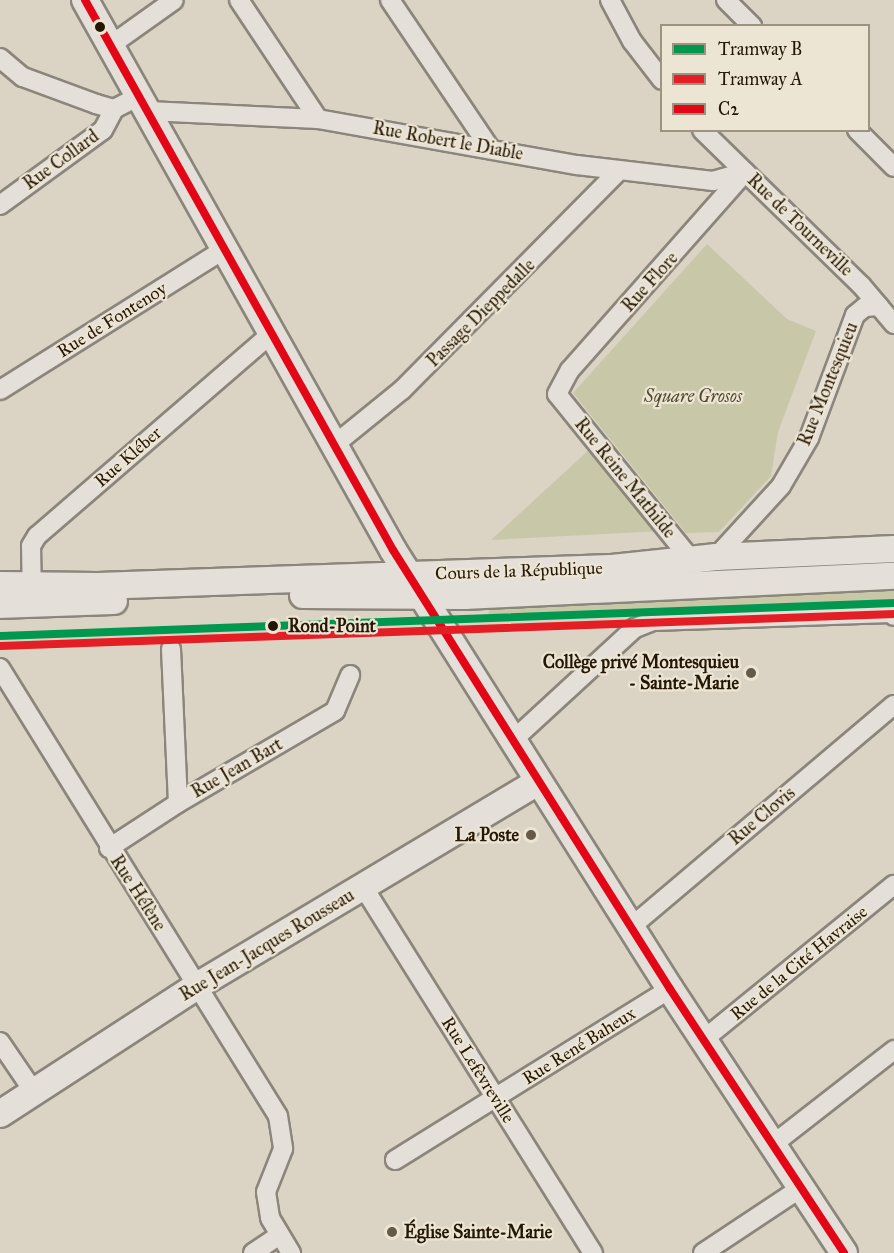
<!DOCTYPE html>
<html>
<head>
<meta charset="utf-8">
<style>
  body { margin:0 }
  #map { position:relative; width:894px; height:1253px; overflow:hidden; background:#dbd4c5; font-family:"IM FELL Great Primer",serif }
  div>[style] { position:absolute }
  .green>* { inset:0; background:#c8c7a7 }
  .roads { filter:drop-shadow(2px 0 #8b857b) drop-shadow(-2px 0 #8b857b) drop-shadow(0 2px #8b857b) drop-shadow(0 -2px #8b857b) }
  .street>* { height:18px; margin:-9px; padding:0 9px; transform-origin:9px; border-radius:9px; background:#e4e0d9 }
  .secondary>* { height:26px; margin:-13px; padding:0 13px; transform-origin:13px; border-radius:13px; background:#e4e0d9 }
  .bus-1>* { height:8px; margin:-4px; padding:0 4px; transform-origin:4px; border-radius:4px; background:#e30616 }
  .tram-1>* { height:8px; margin:-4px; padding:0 4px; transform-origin:4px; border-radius:4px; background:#00984e }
  .tram-2>* { height:8px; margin:-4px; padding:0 4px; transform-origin:4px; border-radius:4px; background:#e41e25 }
  .dots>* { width:16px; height:16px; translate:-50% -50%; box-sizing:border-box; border:3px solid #ede5d4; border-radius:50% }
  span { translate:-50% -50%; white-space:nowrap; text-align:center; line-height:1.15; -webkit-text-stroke:4.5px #ede5d4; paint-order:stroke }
  .street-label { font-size:18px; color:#251705 }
  .park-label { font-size:18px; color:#51492e; font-style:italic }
  .stop-label { font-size:18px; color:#251705; font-weight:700 }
  .left { translate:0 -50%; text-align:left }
  .poi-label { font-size:18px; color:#251705; font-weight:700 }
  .right { translate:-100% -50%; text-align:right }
  .legend { position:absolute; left:660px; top:24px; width:210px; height:108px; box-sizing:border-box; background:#ede5d4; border:2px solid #9d9381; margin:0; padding:8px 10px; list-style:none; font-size:18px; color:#251705 }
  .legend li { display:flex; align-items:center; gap:12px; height:30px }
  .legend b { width:30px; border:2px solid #9d9381 }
</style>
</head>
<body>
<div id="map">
  <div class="green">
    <i style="clip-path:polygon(707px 244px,787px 319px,816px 331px,778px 432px,771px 476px,719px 532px,686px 533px,573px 393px)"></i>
    <i style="clip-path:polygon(592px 447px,662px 531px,491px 540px)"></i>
    <i style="clip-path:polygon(894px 591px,894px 607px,486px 621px,490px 607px)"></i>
  </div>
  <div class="roads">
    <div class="street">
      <i style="left:239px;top:0;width:143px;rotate:56.4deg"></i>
      <i style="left:390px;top:0;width:177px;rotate:56deg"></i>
      <i style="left:610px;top:0;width:47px;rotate:61.8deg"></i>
      <i style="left:632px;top:41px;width:49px;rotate:52.4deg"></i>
      <i style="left:726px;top:0;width:37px;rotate:45deg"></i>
      <i style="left:111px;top:45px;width:77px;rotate:-35.5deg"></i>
      <i style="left:0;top:58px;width:30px;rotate:40deg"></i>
      <i style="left:23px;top:77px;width:78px;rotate:20.3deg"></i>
      <i style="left:96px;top:104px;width:19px;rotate:16deg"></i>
      <i style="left:114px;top:109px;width:28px;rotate:-27deg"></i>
      <i style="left:148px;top:111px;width:170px;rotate:2.7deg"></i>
      <i style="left:318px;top:119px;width:263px;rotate:10.1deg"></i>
      <i style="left:577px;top:165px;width:137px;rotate:6.7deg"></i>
      <i style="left:713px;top:181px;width:33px;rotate:-16deg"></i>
      <i style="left:702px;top:130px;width:222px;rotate:44.3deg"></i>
      <i style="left:861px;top:285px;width:51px;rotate:49.8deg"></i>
      <i style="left:857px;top:130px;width:52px;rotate:45deg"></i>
      <i style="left:0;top:205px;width:127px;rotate:-36.1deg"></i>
      <i style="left:103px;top:130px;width:24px;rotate:-62deg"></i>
      <i style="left:0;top:390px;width:266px;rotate:-32.1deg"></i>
      <i style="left:334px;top:445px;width:87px;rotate:-39deg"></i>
      <i style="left:402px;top:390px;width:308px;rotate:-45.3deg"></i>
      <i style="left:716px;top:557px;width:96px;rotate:-47.5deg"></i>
      <i style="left:781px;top:486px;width:56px;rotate:-59.7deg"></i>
      <i style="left:809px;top:438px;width:131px;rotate:-69.5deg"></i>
      <i style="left:855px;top:315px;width:13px;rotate:-39deg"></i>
      <i style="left:865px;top:307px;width:14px;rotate:-4deg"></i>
      <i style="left:693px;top:562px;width:216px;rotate:-129deg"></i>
      <i style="left:557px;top:394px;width:27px;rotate:-62deg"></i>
      <i style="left:570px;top:370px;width:264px;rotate:-48.5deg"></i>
      <i style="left:32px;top:597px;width:51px;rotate:-91.1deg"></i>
      <i style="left:31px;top:546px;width:12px;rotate:-59deg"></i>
      <i style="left:37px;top:536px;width:311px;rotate:-40.8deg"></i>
      <i style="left:171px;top:649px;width:154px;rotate:87.4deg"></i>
      <i style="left:0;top:668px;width:527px;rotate:58.18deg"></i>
      <i style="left:278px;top:1116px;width:33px;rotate:81deg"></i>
      <i style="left:283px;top:1149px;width:46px;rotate:111.6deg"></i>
      <i style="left:266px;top:1192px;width:26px;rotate:81deg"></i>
      <i style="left:270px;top:1218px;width:41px;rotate:59deg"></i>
      <i style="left:512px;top:741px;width:167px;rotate:-42.6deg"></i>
      <i style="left:635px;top:628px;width:19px;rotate:-21deg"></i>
      <i style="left:653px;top:621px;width:238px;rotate:-1.9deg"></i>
      <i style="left:891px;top:613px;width:4px;rotate:45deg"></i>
      <i style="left:109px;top:848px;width:82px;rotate:-33.1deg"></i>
      <i style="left:178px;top:803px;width:182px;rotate:-30.4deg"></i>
      <i style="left:335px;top:711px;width:39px;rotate:-67deg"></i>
      <i style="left:364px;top:888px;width:431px;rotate:57.9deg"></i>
      <i style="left:631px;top:927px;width:344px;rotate:-40.2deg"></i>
      <i style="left:703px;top:1040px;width:246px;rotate:-39.1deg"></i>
      <i style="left:0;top:1042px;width:60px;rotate:55.8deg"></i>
      <i style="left:772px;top:1145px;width:155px;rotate:-37.9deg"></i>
      <i style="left:395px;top:1160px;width:324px;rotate:-31.9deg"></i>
      <i style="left:253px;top:1253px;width:32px;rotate:-34deg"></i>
      <i style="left:703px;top:1253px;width:118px;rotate:-33.6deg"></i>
    </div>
    <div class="secondary">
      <i style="left:85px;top:0;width:630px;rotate:60.75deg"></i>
      <i style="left:393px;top:550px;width:519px;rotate:57.75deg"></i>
      <i style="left:670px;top:989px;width:316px;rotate:56.6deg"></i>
      <i style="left:0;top:585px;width:98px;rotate:0.6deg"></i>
      <i style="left:98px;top:586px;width:514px;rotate:-2.01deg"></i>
      <i style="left:612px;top:568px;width:105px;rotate:-6deg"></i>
      <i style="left:716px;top:557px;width:178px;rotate:-2.6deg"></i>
      <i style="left:303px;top:595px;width:161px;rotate:0.4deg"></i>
      <i style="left:464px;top:596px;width:430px;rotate:-2.7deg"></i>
      <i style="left:0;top:605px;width:114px;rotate:-2deg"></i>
      <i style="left:0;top:1114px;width:235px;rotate:-33deg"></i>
      <i style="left:197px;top:986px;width:397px;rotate:-30.9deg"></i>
    </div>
  </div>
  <div class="bus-1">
    <i style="left:85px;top:0;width:630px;rotate:60.75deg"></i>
    <i style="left:393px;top:550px;width:519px;rotate:57.75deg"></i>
    <i style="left:670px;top:989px;width:316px;rotate:56.6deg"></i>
  </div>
  <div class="tram-1">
    <i style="left:0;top:636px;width:895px;rotate:-2.11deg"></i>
  </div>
  <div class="tram-2">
    <i style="left:0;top:646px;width:895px;rotate:-2.05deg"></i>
  </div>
  <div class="dots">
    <i style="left:100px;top:27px;background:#251705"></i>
    <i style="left:273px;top:626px;background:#251705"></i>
    <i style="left:751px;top:673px;background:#655948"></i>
    <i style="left:531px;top:835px;background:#655948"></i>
    <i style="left:392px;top:1232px;background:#655948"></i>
  </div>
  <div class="street-label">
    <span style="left:448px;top:141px;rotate:10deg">Rue Robert le Diable</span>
    <span style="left:61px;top:160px;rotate:-36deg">Rue Collard</span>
    <span style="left:800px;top:225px;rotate:44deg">Rue de Tourneville</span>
    <span style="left:650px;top:282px;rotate:-48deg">Rue Flore</span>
    <span style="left:481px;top:313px;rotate:-45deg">Passage Dieppedalle</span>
    <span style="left:112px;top:320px;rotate:-32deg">Rue de Fontenoy</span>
    <span style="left:828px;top:384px;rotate:-68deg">Rue Montesquieu</span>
    <span style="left:128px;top:457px;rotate:-41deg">Rue Kléber</span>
    <span style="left:625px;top:478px;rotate:51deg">Rue Reine Mathilde</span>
    <span style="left:519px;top:571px;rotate:-2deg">Cours de la République</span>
    <span style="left:237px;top:768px;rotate:-30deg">Rue Jean Bart</span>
    <span style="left:762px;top:816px;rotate:-40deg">Rue Clovis</span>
    <span style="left:138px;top:893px;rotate:57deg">Rue Hélène</span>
    <span style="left:267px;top:945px;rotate:-31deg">Rue Jean-Jacques Rousseau</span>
    <span style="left:799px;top:963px;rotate:-39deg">Rue de la Cité Havraise</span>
    <span style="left:579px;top:1046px;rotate:-32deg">Rue René Baheux</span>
    <span style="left:478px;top:1070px;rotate:58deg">Rue Lefèvreville</span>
  </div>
  <div class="park-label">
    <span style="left:693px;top:396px">Square Grosos</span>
  </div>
  <div class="stop-label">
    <span class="left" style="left:288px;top:626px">Rond-Point</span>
  </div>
  <div class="poi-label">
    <span class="right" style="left:739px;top:673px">Collège privé Montesquieu<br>- Sainte-Marie</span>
    <span class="right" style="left:519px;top:835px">La Poste</span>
    <span class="left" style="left:404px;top:1232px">Église Sainte-Marie</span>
  </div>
  <ul class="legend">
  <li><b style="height:8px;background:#00984e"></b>Tramway B</li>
  <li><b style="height:8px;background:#e41e25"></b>Tramway A</li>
  <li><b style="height:8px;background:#e30616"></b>C2</li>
  </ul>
</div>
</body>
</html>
